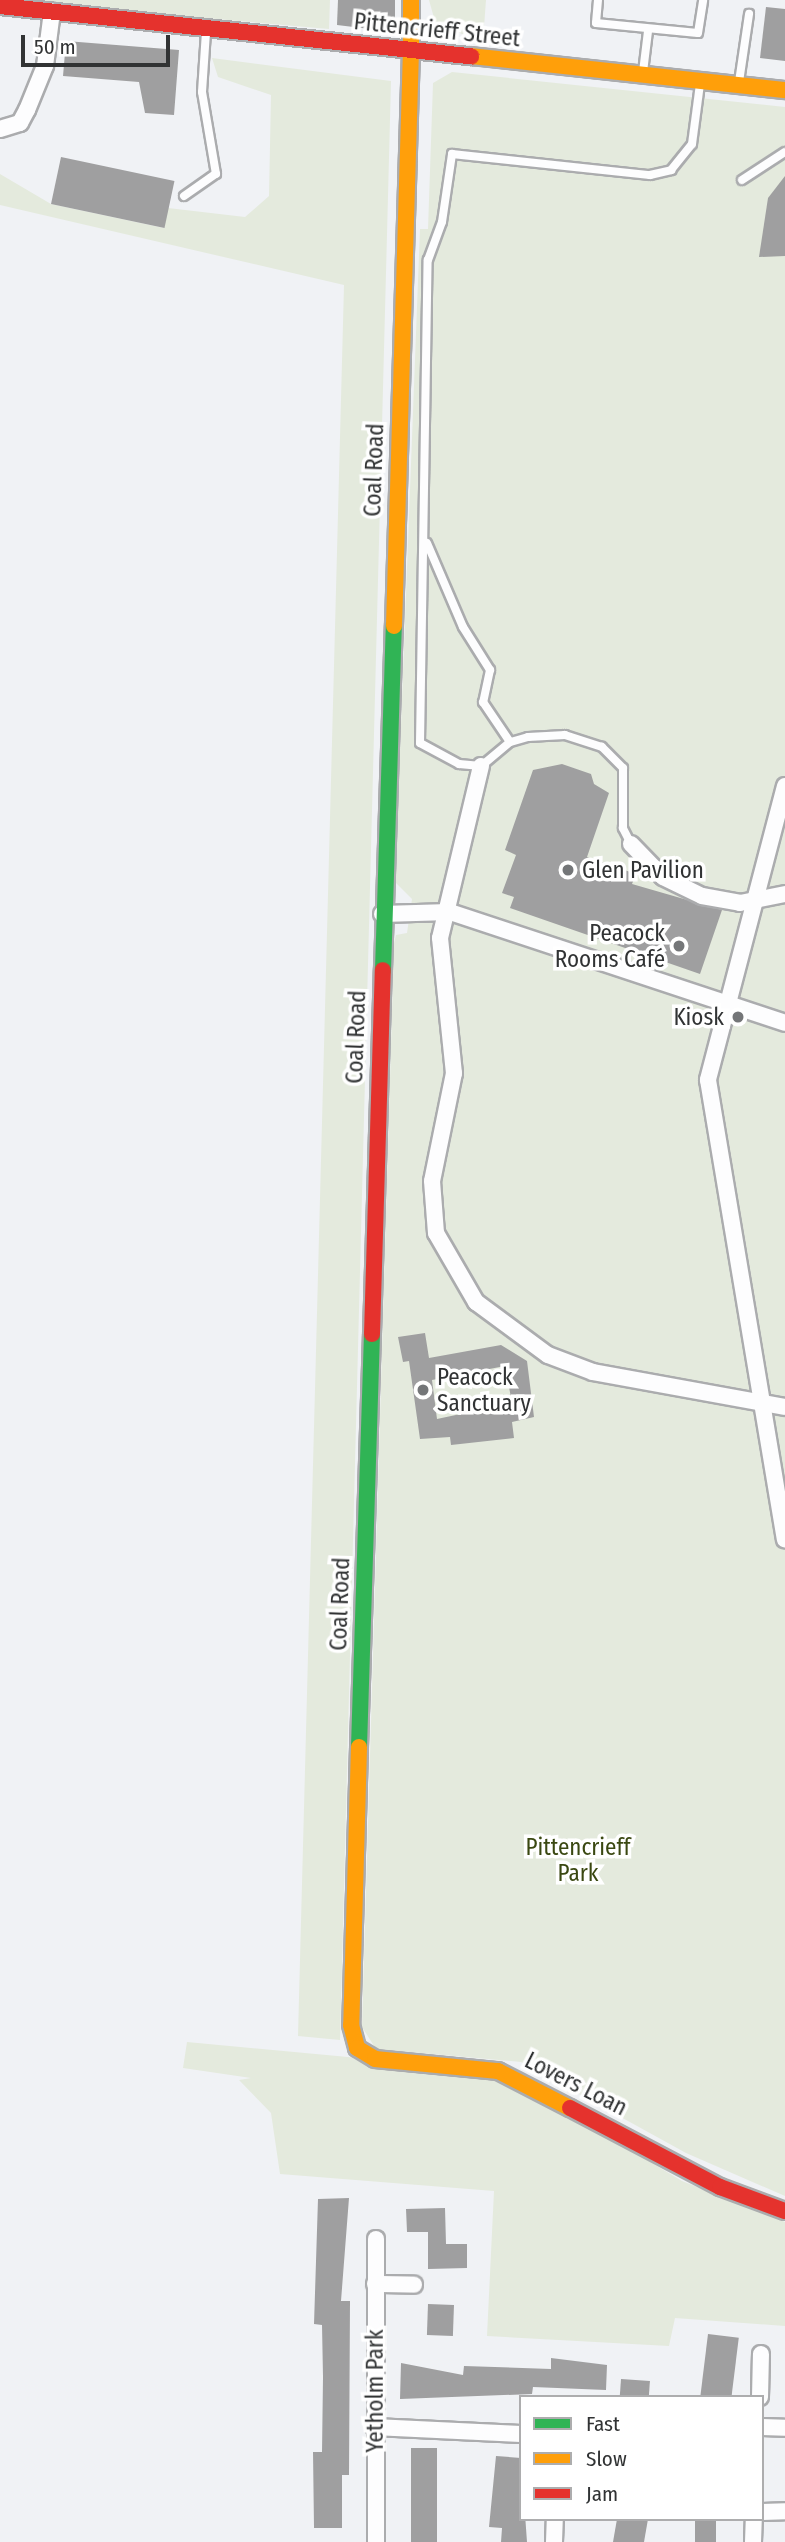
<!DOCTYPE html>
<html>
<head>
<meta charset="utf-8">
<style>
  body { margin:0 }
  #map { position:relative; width:785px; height:2542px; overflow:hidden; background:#f0f2f5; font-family:"Fira Sans Condensed",sans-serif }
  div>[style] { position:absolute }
  .green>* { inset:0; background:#e4eadd }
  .building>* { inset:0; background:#9f9fa0; transform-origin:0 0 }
  .roads { filter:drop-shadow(2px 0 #abacae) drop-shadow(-2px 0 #abacae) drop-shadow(0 2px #abacae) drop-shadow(0 -2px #abacae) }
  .lane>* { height:8px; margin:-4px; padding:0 4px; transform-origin:4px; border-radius:4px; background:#fdfdfe }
  .street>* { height:16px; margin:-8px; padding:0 8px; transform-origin:8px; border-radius:8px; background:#fdfdfe }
  .fast>* { height:16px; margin:-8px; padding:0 8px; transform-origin:8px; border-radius:8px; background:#30b455 }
  .slow>* { height:16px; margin:-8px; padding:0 8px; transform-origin:8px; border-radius:8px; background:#ff9f0a }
  .jam>* { height:16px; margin:-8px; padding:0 8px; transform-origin:8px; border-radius:8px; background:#e5322d }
  .dots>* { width:19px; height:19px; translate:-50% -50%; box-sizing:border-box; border:4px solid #fff; border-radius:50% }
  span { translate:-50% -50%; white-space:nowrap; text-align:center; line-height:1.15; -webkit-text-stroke:7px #fff; paint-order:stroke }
  .street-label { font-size:23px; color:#313334 }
  .poi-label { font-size:23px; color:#313334 }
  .left { translate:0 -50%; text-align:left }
  .right { translate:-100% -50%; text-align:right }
  .park-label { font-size:23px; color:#3a4811 }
  .legend { position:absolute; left:519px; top:2395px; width:245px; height:126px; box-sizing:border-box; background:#fff; border:2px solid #adadae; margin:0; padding:9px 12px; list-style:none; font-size:21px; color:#313334 }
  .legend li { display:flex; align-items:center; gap:14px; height:35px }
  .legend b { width:35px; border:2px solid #adadae }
  .scale { position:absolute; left:21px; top:35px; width:149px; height:32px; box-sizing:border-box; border:4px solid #313334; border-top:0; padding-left:9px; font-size:21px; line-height:24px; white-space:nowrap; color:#313334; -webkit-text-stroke:5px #fff; paint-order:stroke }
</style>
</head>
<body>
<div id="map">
  <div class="green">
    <i style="clip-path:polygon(0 0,330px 0,329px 29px)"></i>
    <i style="clip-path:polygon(429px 0,486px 0,483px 41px,436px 25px)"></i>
    <i style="clip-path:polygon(212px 58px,391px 81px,340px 2040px,298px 2036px,344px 285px,0 205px,0 174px,51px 204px,164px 228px,168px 208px,245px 217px,269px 196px,271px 95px,218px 77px)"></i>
    <i style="clip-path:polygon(452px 72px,785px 107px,785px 2196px,686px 2153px,521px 2062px,376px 2049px,362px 2027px,394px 943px,396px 935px,407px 933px,412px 899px,395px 882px,420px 229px,428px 229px,433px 83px)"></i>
    <i style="clip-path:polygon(187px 2042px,498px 2071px,682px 2181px,785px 2222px,785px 2326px,675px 2318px,669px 2346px,487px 2336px,494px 2191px,280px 2174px,271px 2113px,239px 2080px,251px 2078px,183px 2068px)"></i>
  </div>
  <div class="building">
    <i style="clip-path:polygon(338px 0,395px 0,395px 32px,337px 25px)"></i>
    <i style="clip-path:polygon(766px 7px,785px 9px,785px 61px,760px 58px)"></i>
    <i style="clip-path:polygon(66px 41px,179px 50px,174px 115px,145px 113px,139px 82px,63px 76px)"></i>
    <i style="left:61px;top:157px;width:116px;height:48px;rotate:12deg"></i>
    <i style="clip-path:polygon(785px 176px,785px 256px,759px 257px,768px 198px)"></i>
    <i style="clip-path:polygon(562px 764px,591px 774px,594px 784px,609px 793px,587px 857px,636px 874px,632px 884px,722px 910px,700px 974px,510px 908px,514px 897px,502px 893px,516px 855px,505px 850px,533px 770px)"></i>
    <i style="clip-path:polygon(evenodd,425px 1333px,429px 1358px,501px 1345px,527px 1361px,534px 1417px,512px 1422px,514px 1438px,451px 1445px,450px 1437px,420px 1439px,409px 1361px,403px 1362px,398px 1337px,425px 1333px,505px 1366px,512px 1403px,437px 1419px,432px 1380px,505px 1366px)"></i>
    <i style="clip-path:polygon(349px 2198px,341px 2301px,350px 2301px,349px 2475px,342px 2475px,342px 2528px,314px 2528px,313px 2452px,322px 2452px,323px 2377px,322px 2325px,314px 2324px,318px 2199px)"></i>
    <i style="clip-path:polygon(445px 2208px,446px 2244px,467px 2244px,467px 2268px,428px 2269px,428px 2232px,407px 2232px,406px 2209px)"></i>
    <i style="left:428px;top:2304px;width:26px;height:31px;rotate:2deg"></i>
    <i style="left:708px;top:2334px;width:31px;height:63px;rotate:7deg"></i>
    <i style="clip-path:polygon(551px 2358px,607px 2365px,606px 2390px,533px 2387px,532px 2394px,400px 2399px,401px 2363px,463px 2375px,464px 2366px,551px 2369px)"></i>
    <i style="left:621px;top:2379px;width:29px;height:18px;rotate:4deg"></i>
    <i style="left:411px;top:2448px;width:26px;height:94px"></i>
    <i style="clip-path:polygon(496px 2456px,521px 2458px,527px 2542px,501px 2542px,502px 2528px,489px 2527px)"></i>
    <i style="clip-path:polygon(617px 2519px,648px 2519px,644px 2542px,613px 2542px)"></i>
    <i style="left:695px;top:2519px;width:21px;height:23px"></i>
  </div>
  <div class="roads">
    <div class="lane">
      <i style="left:598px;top:0;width:23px;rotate:95deg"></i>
      <i style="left:596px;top:23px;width:102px;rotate:5.6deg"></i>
      <i style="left:698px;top:33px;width:33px;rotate:-81deg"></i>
      <i style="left:643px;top:72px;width:41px;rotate:-83deg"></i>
      <i style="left:739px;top:82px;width:69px;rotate:-81.6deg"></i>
      <i style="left:742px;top:180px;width:51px;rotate:-33.1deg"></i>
      <i style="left:184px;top:196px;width:39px;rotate:-35deg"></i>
      <i style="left:216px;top:174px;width:83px;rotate:-99.7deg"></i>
      <i style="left:202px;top:92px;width:60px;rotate:-86.2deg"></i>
      <i style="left:427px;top:543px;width:91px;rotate:66.8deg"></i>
      <i style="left:463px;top:627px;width:51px;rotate:57.9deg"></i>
      <i style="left:490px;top:670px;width:33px;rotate:102deg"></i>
      <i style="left:483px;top:702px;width:48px;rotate:56deg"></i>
      <i style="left:631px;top:844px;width:18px;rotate:-117deg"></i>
      <i style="left:623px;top:828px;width:60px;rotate:-90deg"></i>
      <i style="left:623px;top:768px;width:30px;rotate:-135deg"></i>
      <i style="left:602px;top:747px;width:39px;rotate:-162deg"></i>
      <i style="left:565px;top:735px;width:37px;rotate:177deg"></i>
      <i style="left:528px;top:737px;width:19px;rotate:164deg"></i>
      <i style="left:510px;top:742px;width:38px;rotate:140deg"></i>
      <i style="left:481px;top:766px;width:22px;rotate:-175deg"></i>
      <i style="left:459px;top:764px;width:44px;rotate:-151.7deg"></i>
      <i style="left:420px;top:743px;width:483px;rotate:-89.1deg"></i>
      <i style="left:428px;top:260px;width:40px;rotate:-69.8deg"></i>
      <i style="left:442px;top:222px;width:69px;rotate:-81.6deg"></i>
      <i style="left:452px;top:154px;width:199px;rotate:6.1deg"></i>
      <i style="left:650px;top:175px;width:22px;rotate:-13deg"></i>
      <i style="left:671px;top:170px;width:33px;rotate:-51deg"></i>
      <i style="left:692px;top:144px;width:61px;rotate:-82.4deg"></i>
    </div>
    <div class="street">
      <i style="left:0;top:129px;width:21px;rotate:-17deg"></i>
      <i style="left:20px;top:123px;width:15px;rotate:-62deg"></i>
      <i style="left:27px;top:110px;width:48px;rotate:-67.8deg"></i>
      <i style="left:45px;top:66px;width:55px;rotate:-82.7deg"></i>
      <i style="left:481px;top:766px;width:177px;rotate:103.4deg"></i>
      <i style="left:440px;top:938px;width:136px;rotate:84.1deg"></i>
      <i style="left:454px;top:1073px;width:110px;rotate:101.5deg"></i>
      <i style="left:432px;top:1181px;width:52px;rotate:85.6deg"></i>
      <i style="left:436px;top:1233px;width:80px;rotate:59.9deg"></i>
      <i style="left:476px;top:1302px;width:89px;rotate:36.4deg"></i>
      <i style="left:548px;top:1355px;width:48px;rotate:20.7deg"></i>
      <i style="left:593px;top:1372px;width:195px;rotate:10.3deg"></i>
      <i style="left:785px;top:786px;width:304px;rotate:104.7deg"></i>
      <i style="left:708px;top:1080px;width:466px;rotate:80.5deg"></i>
      <i style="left:631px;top:844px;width:46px;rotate:45.9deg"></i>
      <i style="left:663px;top:877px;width:43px;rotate:26deg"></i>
      <i style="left:702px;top:896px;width:39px;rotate:10deg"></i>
      <i style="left:740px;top:903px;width:46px;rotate:-11.3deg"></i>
      <i style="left:382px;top:914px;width:68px;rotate:-1.7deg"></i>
      <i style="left:450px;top:912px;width:353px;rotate:18.3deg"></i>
      <i style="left:375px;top:2284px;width:39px;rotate:1deg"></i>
      <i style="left:760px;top:2397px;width:43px;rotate:-88.7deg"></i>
      <i style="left:374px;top:2427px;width:147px;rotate:2.7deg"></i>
      <i style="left:762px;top:2427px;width:23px;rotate:2deg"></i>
      <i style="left:762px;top:2512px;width:23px;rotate:-2deg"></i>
      <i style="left:376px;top:2542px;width:303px;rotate:-90deg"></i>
      <i style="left:554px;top:2542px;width:23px;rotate:-88deg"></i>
      <i style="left:753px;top:2542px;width:23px;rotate:-88deg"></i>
    </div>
    <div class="fast">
      <i style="left:383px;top:970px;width:344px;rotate:-88.2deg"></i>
      <i style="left:359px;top:1747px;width:413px;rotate:-88.2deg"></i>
    </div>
    <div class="slow">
      <i style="left:411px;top:0;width:51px;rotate:90deg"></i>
      <i style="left:471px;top:56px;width:316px;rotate:6.2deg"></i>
      <i style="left:394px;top:626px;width:575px;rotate:-88.31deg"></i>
      <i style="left:359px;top:1747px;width:278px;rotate:91.6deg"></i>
      <i style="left:351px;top:2025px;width:24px;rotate:75deg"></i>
      <i style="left:357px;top:2048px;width:21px;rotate:31deg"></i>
      <i style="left:375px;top:2059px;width:124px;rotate:5.6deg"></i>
      <i style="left:498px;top:2071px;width:81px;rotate:27.2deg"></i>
    </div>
    <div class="jam">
      <i style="left:0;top:6px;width:474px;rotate:6.1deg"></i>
      <i style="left:372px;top:1334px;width:364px;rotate:-88.3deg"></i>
      <i style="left:570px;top:2108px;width:170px;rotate:27.8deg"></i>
      <i style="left:720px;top:2187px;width:69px;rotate:20.3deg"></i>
    </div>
  </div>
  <div class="dots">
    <i style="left:568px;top:870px;background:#747678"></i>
    <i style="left:679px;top:946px;background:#747678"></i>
    <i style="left:738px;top:1017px;background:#747678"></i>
    <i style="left:423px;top:1390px;background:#747678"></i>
  </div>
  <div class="street-label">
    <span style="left:437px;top:30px;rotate:6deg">Pittencrieff Street</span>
    <span style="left:374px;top:470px;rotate:-88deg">Coal Road</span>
    <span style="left:356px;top:1037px;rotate:-88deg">Coal Road</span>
    <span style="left:340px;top:1604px;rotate:-88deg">Coal Road</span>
    <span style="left:576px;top:2084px;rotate:27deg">Lovers Loan</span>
    <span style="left:375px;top:2391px;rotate:-90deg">Yetholm Park</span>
  </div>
  <div class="poi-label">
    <span class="left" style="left:582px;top:870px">Glen Pavilion</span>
    <span class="right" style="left:665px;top:946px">Peacock<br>Rooms Café</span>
    <span class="right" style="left:724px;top:1017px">Kiosk</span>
    <span class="left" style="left:437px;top:1390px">Peacock<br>Sanctuary</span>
  </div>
  <div class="park-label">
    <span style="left:578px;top:1860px">Pittencrieff<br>Park</span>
  </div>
  <ul class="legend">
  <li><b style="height:9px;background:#30b455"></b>Fast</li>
  <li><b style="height:9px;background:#ff9f0a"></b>Slow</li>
  <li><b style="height:9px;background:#e5322d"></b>Jam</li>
  </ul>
  <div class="scale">50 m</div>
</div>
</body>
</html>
